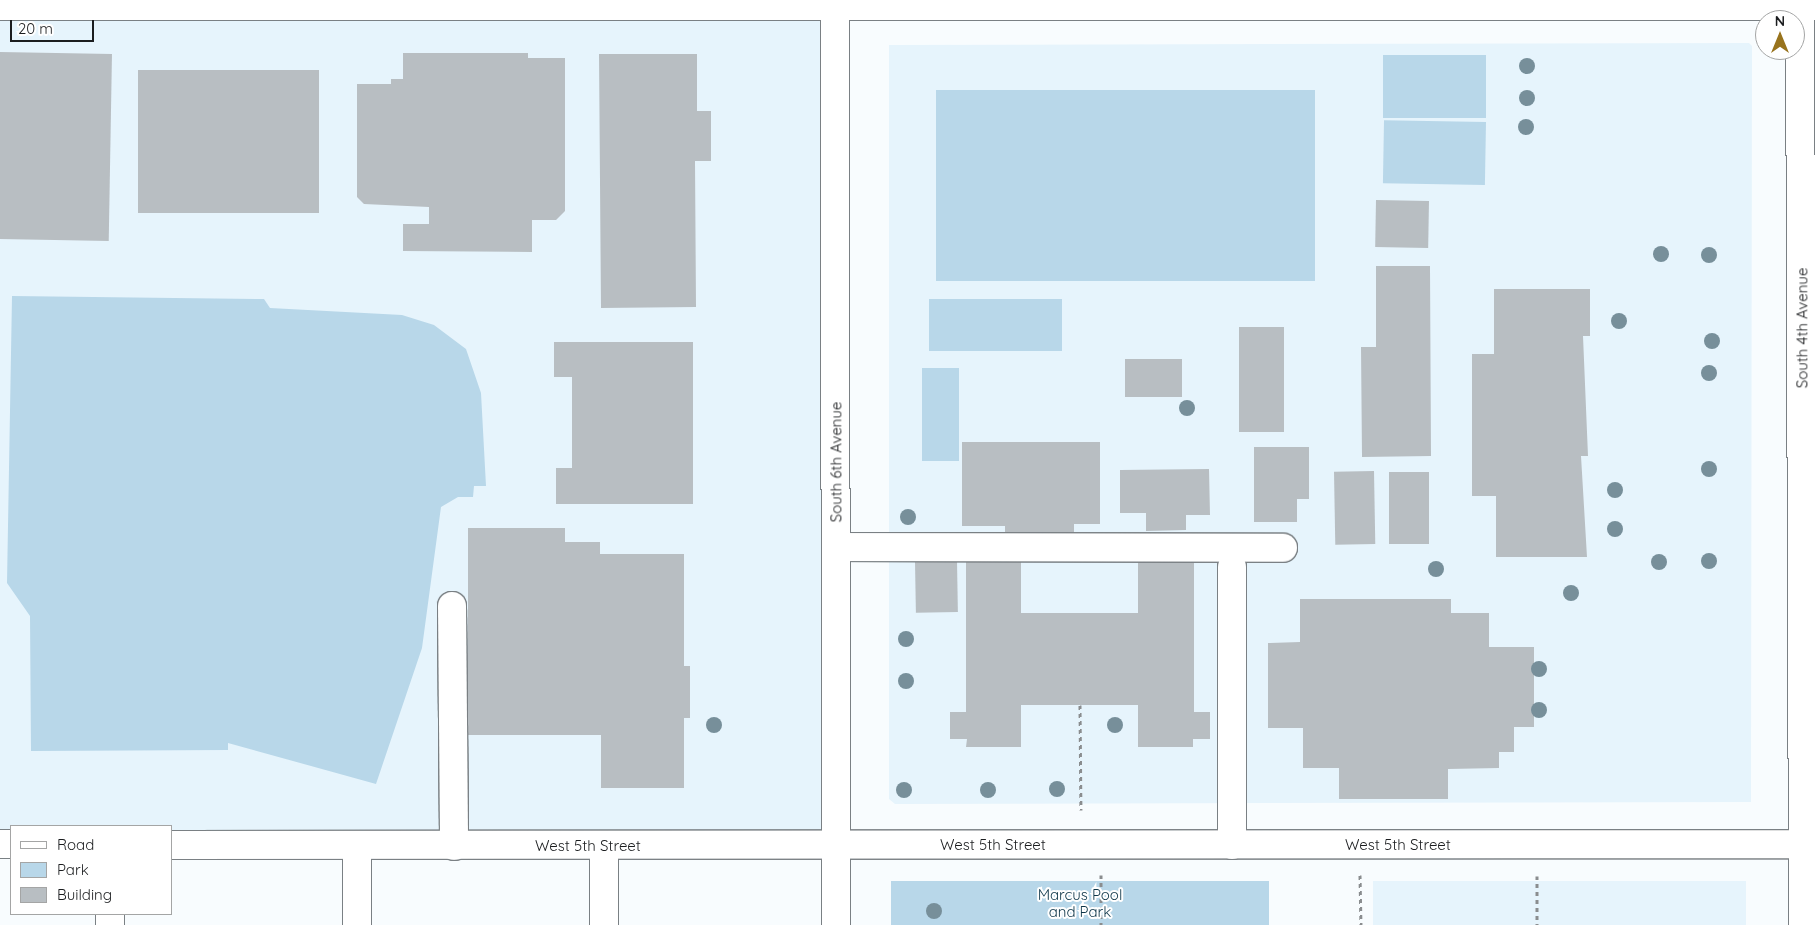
<!DOCTYPE html>
<html>
<head>
<meta charset="utf-8">
<style>
  body { margin:0 }
  #map { position:relative; width:1815px; height:925px; overflow:hidden; background:#f8fcfe; font-family:Quicksand,sans-serif }
  div>[style] { position:absolute }
  .built>* { inset:0; background:#e6f4fc; transform-origin:0 0 }
  .green>* { inset:0; background:#b8d7e9; transform-origin:0 0 }
  .building>* { inset:0; background:#b8bec2; transform-origin:0 0 }
  .path>* { height:3px; margin-top:-1.5px; transform-origin:0; background:repeating-linear-gradient(90deg,#8a8d8f 0 4px,transparent 0 8px) }
  .roads { filter:drop-shadow(1px 0 #7a8084) drop-shadow(-1px 0 #7a8084) drop-shadow(0 1px #7a8084) drop-shadow(0 -1px #7a8084) }
  .minor>* { height:28px; margin:-14px; padding:0 14px; transform-origin:14px; border-radius:14px; background:#fff }
  .major>* { height:28px; margin:-14px; padding:0 14px; transform-origin:14px; border-radius:14px; background:#fff }
  .trees>* { width:16px; height:16px; margin:-8px; border-radius:50%; background:#778f9a }
  span { translate:-50% -50%; white-space:nowrap; text-align:center; line-height:1.15; -webkit-text-stroke:4px #fff; paint-order:stroke }
  .street-label { font-size:15px; color:#1b1d1f }
  .park-label { font-size:15px; color:#0d3548 }
  .legend { position:absolute; left:10px; top:825px; width:162px; height:90px; box-sizing:border-box; background:#fff; border:1px solid #a4a5a5; margin:0; padding:6px 9px; list-style:none; font-size:15px; color:#1b1d1f }
  .legend li { display:flex; align-items:center; gap:10px; height:25px }
  .legend b { width:25px; border:1px solid #a4a5a5 }
  .north { position:absolute; left:1755px; top:10px; width:50px; height:50px; box-sizing:border-box; background:#fff; border:1px solid #a4a5a5; border-radius:50%; rotate:0deg; font-size:14px; font-weight:700; line-height:20px; text-align:center; color:#1b1d1f }
  .north::after { content:''; display:block; margin:auto; width:18px; height:22px; background:#98731d; clip-path:polygon(50% 0,100% 100%,50% 72%,0 100%) }
  .scale { position:absolute; left:10px; top:20px; width:84px; height:22px; box-sizing:border-box; border:2px solid #1b1d1f; border-top:0; padding-left:6px; font-size:15px; line-height:18px; white-space:nowrap; color:#1b1d1f; -webkit-text-stroke:4px #fff; paint-order:stroke }
</style>
</head>
<body>
<div id="map">
  <div class="built">
    <i style="clip-path:polygon(835px 4px,836px 845px,171px 846px,171px 826px,11px 826px,11px 846px,0 846px,0 6px)"></i>
    <i style="clip-path:polygon(1749px 43px,1752px 46px,1751px 802px,895px 804px,889px 799px,889px 45px)"></i>
    <i style="left:1373px;top:881px;width:373px;height:44px"></i>
  </div>
  <div class="green">
    <i style="left:1383px;top:55px;width:103px;height:63px"></i>
    <i style="left:1315px;top:90px;width:191px;height:379px;rotate:90deg"></i>
    <i style="left:1486px;top:122px;width:63px;height:102px;rotate:91deg"></i>
    <i style="clip-path:polygon(12px 296px,264px 299px,270px 308px,402px 315px,434px 325px,466px 349px,481px 393px,486px 486px,474px 486px,473px 497px,458px 497px,441px 507px,422px 648px,376px 784px,228px 743px,228px 750px,31px 751px,30px 616px,7px 583px)"></i>
    <i style="left:1062px;top:299px;width:52px;height:133px;rotate:90deg"></i>
    <i style="left:922px;top:368px;width:37px;height:93px"></i>
    <i style="left:891px;top:881px;width:378px;height:44px"></i>
  </div>
  <div class="building">
    <i style="left:0;top:52px;width:112px;height:187px;rotate:1deg"></i>
    <i style="clip-path:polygon(403px 53px,528px 53px,528px 58px,565px 58px,565px 211px,556px 220px,532px 220px,532px 252px,403px 251px,403px 224px,429px 224px,429px 207px,364px 204px,357px 197px,357px 84px,391px 84px,391px 79px,403px 79px)"></i>
    <i style="clip-path:polygon(599px 54px,697px 54px,697px 111px,711px 111px,711px 161px,695px 161px,696px 307px,601px 308px)"></i>
    <i style="left:138px;top:70px;width:181px;height:143px"></i>
    <i style="left:1376px;top:200px;width:53px;height:47px;rotate:1deg"></i>
    <i style="clip-path:polygon(1376px 266px,1430px 266px,1431px 456px,1362px 457px,1361px 347px,1376px 347px)"></i>
    <i style="clip-path:polygon(1494px 289px,1590px 289px,1590px 336px,1583px 336px,1588px 456px,1581px 456px,1587px 557px,1496px 557px,1496px 496px,1472px 496px,1472px 354px,1494px 354px)"></i>
    <i style="left:1239px;top:327px;width:45px;height:105px"></i>
    <i style="clip-path:polygon(554px 342px,693px 342px,693px 504px,556px 504px,556px 468px,572px 468px,572px 377px,554px 377px)"></i>
    <i style="left:1125px;top:359px;width:57px;height:38px"></i>
    <i style="clip-path:polygon(962px 442px,1100px 442px,1100px 524px,1074px 524px,1074px 536px,1005px 536px,1005px 526px,962px 526px)"></i>
    <i style="clip-path:polygon(1254px 447px,1309px 447px,1309px 499px,1297px 499px,1297px 522px,1254px 522px)"></i>
    <i style="clip-path:polygon(1209px 469px,1210px 515px,1186px 515px,1186px 530px,1146px 531px,1146px 513px,1120px 513px,1120px 470px)"></i>
    <i style="left:1374px;top:471px;width:73px;height:40px;rotate:89deg"></i>
    <i style="left:1429px;top:472px;width:72px;height:40px;rotate:90deg"></i>
    <i style="clip-path:polygon(468px 528px,565px 528px,565px 542px,600px 542px,600px 554px,684px 554px,684px 666px,690px 666px,690px 718px,684px 718px,684px 788px,601px 788px,601px 735px,468px 735px)"></i>
    <i style="clip-path:polygon(1138px 558px,1194px 558px,1194px 712px,1210px 712px,1210px 739px,1193px 739px,1193px 747px,1138px 747px,1138px 705px,1021px 705px,1021px 747px,966px 747px,967px 739px,950px 739px,950px 712px,966px 712px,966px 560px,1021px 560px,1021px 613px,1138px 613px)"></i>
    <i style="left:957px;top:561px;width:51px;height:42px;rotate:89deg"></i>
    <i style="clip-path:polygon(1300px 599px,1451px 599px,1451px 613px,1489px 613px,1489px 647px,1534px 647px,1534px 727px,1514px 727px,1514px 752px,1499px 752px,1499px 768px,1448px 769px,1448px 799px,1339px 799px,1339px 768px,1303px 768px,1303px 728px,1268px 728px,1268px 643px,1300px 642px)"></i>
  </div>
  <div class="path">
    <i style="left:1080px;top:705px;width:105px;rotate:89.5deg"></i>
    <i style="left:1101px;top:875px;width:50px;rotate:90deg"></i>
    <i style="left:1360px;top:875px;width:50px;rotate:88.9deg"></i>
    <i style="left:1537px;top:876px;width:49px;rotate:90deg"></i>
  </div>
  <div class="roads">
    <div class="minor">
      <i style="left:835px;top:0;width:925px;rotate:89.94deg"></i>
      <i style="left:0;top:6px;width:1815px"></i>
      <i style="left:836px;top:547px;width:447px;rotate:0.1deg"></i>
      <i style="left:1232px;top:567px;width:278px;rotate:90deg"></i>
      <i style="left:452px;top:606px;width:240px;rotate:89.5deg"></i>
      <i style="left:0;top:844px;width:11px"></i>
      <i style="left:171px;top:845px;width:1644px;rotate:-0.03deg"></i>
      <i style="left:357px;top:846px;width:79px;rotate:90deg"></i>
      <i style="left:110px;top:925px;width:11px;rotate:-90deg"></i>
      <i style="left:604px;top:925px;width:79px;rotate:-90deg"></i>
    </div>
    <div class="major">
      <i style="left:1800px;top:0;width:925px;rotate:89.81deg"></i>
    </div>
  </div>
  <div class="trees">
    <i style="left:1527px;top:66px"></i>
    <i style="left:1527px;top:98px"></i>
    <i style="left:1526px;top:127px"></i>
    <i style="left:1661px;top:254px"></i>
    <i style="left:1709px;top:255px"></i>
    <i style="left:1619px;top:321px"></i>
    <i style="left:1712px;top:341px"></i>
    <i style="left:1709px;top:373px"></i>
    <i style="left:1187px;top:408px"></i>
    <i style="left:1709px;top:469px"></i>
    <i style="left:1615px;top:490px"></i>
    <i style="left:908px;top:517px"></i>
    <i style="left:1615px;top:529px"></i>
    <i style="left:1709px;top:561px"></i>
    <i style="left:1659px;top:562px"></i>
    <i style="left:1436px;top:569px"></i>
    <i style="left:1571px;top:593px"></i>
    <i style="left:906px;top:639px"></i>
    <i style="left:1539px;top:669px"></i>
    <i style="left:906px;top:681px"></i>
    <i style="left:1539px;top:710px"></i>
    <i style="left:714px;top:725px"></i>
    <i style="left:1115px;top:725px"></i>
    <i style="left:1057px;top:789px"></i>
    <i style="left:904px;top:790px"></i>
    <i style="left:988px;top:790px"></i>
    <i style="left:934px;top:911px"></i>
  </div>
  <div class="street-label">
    <span style="left:1802px;top:328px;rotate:-90deg">South 4th Avenue</span>
    <span style="left:836px;top:462px;rotate:-90deg">South 6th Avenue</span>
    <span style="left:993px;top:845px">West 5th Street</span>
    <span style="left:1398px;top:845px">West 5th Street</span>
    <span style="left:588px;top:846px">West 5th Street</span>
  </div>
  <div class="park-label">
    <span style="left:1080px;top:903px">Marcus Pool<br>and Park</span>
  </div>
  <ul class="legend">
  <li><b style="height:6px;background:#fff"></b>Road</li>
  <li><b style="height:14px;background:#b8d7e9"></b>Park</li>
  <li><b style="height:14px;background:#b8bec2"></b>Building</li>
  </ul>
  <div class="north">N</div>
  <div class="scale">20 m</div>
</div>
</body>
</html>
